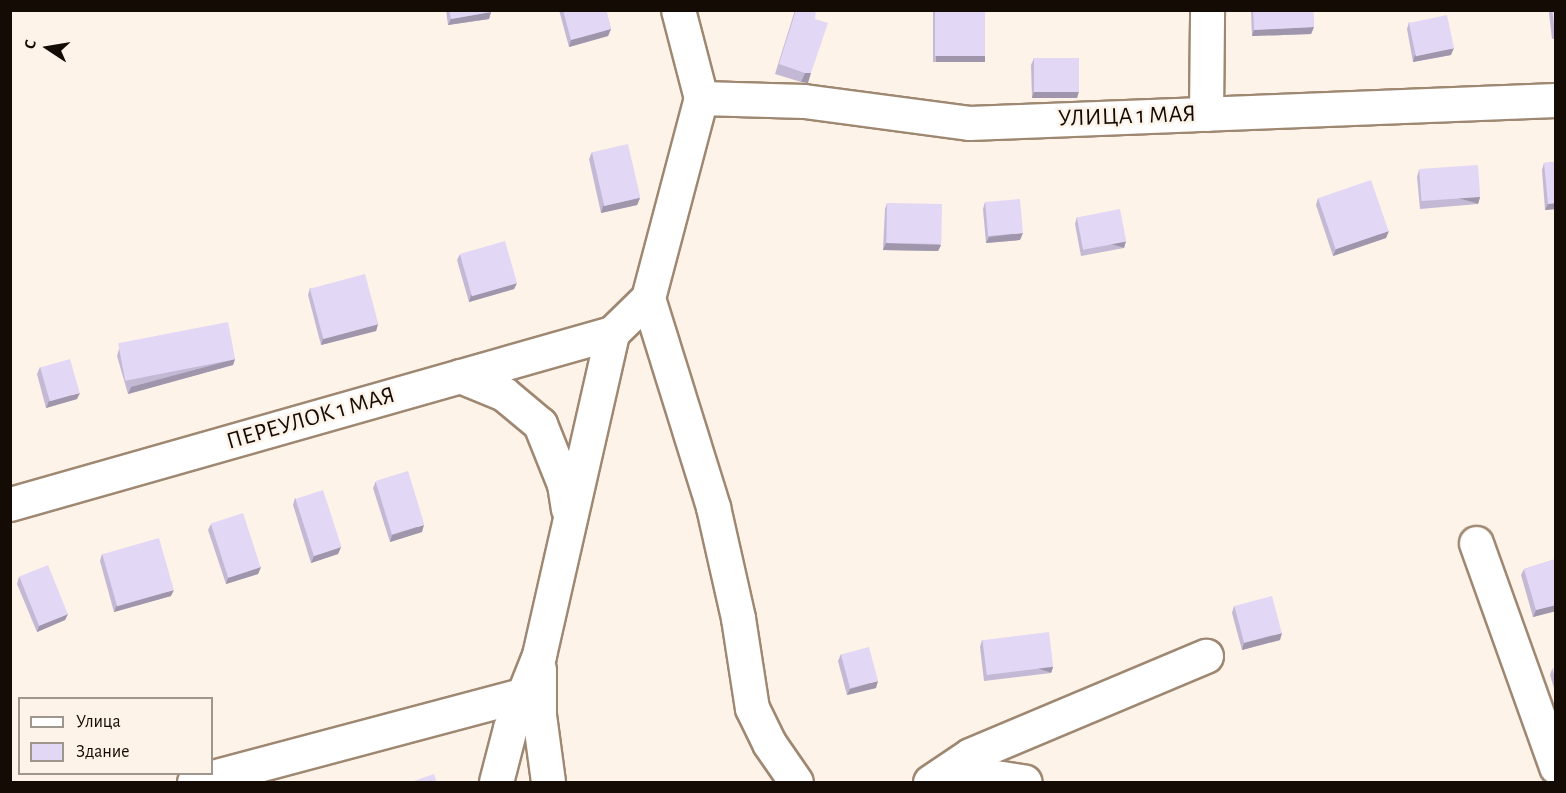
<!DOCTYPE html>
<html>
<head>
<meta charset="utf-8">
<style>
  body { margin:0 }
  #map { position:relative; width:1566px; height:793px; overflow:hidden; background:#fdf3e9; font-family:"Alegreya Sans",sans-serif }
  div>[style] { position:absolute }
  .roads { filter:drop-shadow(2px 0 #9f8872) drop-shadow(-2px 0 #9f8872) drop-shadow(0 2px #9f8872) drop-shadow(0 -2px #9f8872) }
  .minor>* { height:33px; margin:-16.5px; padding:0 16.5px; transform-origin:16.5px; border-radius:16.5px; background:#fff }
  .wall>* { inset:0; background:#c3b9d4; transform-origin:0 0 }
  .shaded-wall>* { inset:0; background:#9f96ac; transform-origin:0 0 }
  .building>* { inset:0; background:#e3d7f6; transform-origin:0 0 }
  span { translate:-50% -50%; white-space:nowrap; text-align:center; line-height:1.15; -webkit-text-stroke:5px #fdf3e9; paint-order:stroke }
  .street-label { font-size:24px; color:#130b04 }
  .frame { position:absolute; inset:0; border:12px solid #130b04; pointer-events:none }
  .legend { position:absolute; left:18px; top:697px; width:195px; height:78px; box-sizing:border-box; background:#fdf3e9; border:2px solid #9f968d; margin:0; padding:8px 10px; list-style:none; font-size:18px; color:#130b04 }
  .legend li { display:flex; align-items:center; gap:12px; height:30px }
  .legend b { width:30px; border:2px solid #9f968d }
  .north { position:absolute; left:18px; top:18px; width:60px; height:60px; -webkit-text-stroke:4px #fdf3e9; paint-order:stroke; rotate:282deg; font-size:16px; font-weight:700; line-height:24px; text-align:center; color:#130b04 }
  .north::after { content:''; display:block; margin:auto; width:21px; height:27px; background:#130b04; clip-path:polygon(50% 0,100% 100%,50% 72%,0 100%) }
</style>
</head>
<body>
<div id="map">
  <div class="roads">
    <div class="minor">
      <i style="left:701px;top:98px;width:103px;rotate:1.7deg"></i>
      <i style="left:804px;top:101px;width:166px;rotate:7.6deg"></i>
      <i style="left:969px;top:123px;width:587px;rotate:-2.24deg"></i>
      <i style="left:1206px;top:114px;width:104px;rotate:-89.4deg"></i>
      <i style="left:648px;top:298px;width:219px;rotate:72.7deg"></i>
      <i style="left:713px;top:507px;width:114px;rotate:77.3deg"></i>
      <i style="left:738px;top:618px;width:91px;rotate:81.2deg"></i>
      <i style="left:752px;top:708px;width:39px;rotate:64deg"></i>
      <i style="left:769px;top:743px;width:47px;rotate:55.3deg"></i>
      <i style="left:460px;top:376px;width:48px;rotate:22.2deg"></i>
      <i style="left:504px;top:394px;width:47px;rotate:39.8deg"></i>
      <i style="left:540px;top:424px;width:65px;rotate:68.2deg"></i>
      <i style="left:564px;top:484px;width:25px;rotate:81deg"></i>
      <i style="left:10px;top:504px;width:626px;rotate:-15.86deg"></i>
      <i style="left:1476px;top:543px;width:238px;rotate:70.3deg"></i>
      <i style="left:539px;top:669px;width:46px;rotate:90deg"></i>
      <i style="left:539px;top:715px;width:68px;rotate:82.3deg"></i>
      <i style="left:194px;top:782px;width:338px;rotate:-14.9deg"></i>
      <i style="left:496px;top:782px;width:56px;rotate:-75.5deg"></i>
      <i style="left:510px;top:728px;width:79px;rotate:-68.3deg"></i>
      <i style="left:539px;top:655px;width:330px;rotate:-77.2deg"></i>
      <i style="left:612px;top:333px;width:50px;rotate:-44.2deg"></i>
      <i style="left:648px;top:298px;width:207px;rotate:-75.2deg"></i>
      <i style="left:701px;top:98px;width:91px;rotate:-104.6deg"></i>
      <i style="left:930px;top:782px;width:48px;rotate:-34deg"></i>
      <i style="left:970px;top:755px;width:256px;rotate:-22.8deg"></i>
      <i style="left:944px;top:782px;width:45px;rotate:-7.6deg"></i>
      <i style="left:989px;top:776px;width:36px;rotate:9deg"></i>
    </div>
  </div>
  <div class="wall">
    <i style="clip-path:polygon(446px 10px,491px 10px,491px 12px,489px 19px,448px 25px)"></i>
    <i style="clip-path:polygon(559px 10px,606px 10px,611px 29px,608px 36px,569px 47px)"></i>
    <i style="clip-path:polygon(795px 10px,808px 83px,801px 82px,775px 74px)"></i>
    <i style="left:933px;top:10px;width:52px;height:52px"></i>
    <i style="clip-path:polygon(1251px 10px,1313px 10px,1314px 27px,1311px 34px,1252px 36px)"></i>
    <i style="clip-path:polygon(1550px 10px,1556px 10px,1556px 38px,1552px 39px,1549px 13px)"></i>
    <i style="clip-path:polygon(1409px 22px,1451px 55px,1413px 62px,1407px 29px)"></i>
    <i style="clip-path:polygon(1034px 58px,1079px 91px,1077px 98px,1032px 98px,1031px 65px)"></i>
    <i style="clip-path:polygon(592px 152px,640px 198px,637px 205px,601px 213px,589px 159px)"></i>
    <i style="clip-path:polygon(1556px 162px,1556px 209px,1545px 210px,1542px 170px,1544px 163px)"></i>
    <i style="clip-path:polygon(1419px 170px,1480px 197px,1478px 204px,1420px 209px,1417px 177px)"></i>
    <i style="clip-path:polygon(1318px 198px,1386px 238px,1333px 256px,1316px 205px)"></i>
    <i style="clip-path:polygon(985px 202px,1020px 240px,986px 243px,983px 209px)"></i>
    <i style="clip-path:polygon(887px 203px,941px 245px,938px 251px,883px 250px,885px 209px)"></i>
    <i style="clip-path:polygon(1077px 217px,1126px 241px,1124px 248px,1081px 256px,1075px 224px)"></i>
    <i style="clip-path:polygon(460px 254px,517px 283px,514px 289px,469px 302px,457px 260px)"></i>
    <i style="clip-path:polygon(310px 288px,378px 324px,376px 331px,321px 345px,308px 295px)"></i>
    <i style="clip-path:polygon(119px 349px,235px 359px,233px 365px,128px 394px,117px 356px)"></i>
    <i style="clip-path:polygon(40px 367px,77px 399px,46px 408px,37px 374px)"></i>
    <i style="clip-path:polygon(376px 481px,422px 532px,390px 542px,373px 488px)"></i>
    <i style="clip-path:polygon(295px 498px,341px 547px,338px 554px,311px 563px,293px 505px)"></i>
    <i style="clip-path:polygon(211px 524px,261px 567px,258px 574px,226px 584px,208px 530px)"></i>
    <i style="clip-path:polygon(102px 554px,171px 596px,114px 612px,100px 561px)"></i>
    <i style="clip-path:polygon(1556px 559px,1556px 611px,1533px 617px,1521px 575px,1524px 569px)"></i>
    <i style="clip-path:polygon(19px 577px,68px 614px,65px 620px,37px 632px,17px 584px)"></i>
    <i style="clip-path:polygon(1234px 606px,1280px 640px,1242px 650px,1232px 613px)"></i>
    <i style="clip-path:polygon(982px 640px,1053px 667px,1051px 673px,984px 681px,980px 647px)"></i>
    <i style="clip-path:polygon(841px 654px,876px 688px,847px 695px,838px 661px)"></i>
    <i style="clip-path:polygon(1556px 668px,1556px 695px,1550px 675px,1552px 669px)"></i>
  </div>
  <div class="shaded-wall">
    <i style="clip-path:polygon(491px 12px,489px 19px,448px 25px,451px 19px)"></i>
    <i style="clip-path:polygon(1314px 27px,1311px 34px,1252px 36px,1254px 30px)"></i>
    <i style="clip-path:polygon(611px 29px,608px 36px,569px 47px,571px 40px)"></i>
    <i style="clip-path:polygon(1454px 48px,1451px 55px,1413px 62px,1415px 55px)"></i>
    <i style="left:936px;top:56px;width:49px;height:6px"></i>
    <i style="clip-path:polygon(805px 73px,811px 73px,808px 83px,801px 82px)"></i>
    <i style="clip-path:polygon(1079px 91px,1077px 98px,1032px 98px,1034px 92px)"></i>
    <i style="left:1480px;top:197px;width:7px;height:58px;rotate:106deg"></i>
    <i style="clip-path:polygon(640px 198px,637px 205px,601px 213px,603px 206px)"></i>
    <i style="clip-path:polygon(1556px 203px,1556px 209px,1545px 210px,1548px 204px)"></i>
    <i style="clip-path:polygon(1389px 231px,1386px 238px,1333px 256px,1336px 249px)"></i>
    <i style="clip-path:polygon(1023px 233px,1020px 240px,986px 243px,989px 237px)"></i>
    <i style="left:1126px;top:241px;width:7px;height:44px;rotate:106deg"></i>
    <i style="clip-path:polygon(886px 243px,941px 245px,938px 251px,883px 250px)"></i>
    <i style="clip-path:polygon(517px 283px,514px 289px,469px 302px,471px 295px)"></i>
    <i style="clip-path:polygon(378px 324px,376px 331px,321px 345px,323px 339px)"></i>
    <i style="clip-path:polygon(235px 359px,233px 365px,128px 394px,131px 387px)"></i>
    <i style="clip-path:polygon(80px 393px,77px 399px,46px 408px,49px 401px)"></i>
    <i style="clip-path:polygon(424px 525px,422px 532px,390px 542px,392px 535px)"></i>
    <i style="clip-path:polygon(341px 547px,338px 554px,311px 563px,314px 556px)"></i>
    <i style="clip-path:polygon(261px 567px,258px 574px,226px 584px,228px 578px)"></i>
    <i style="clip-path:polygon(174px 590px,171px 596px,114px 612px,117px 605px)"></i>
    <i style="clip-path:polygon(1556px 605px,1556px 611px,1533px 617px,1536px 610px)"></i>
    <i style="clip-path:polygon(68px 614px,65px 620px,37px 632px,39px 626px)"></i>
    <i style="clip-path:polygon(1282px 633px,1280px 640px,1242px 650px,1244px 643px)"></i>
    <i style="left:1053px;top:667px;width:6px;height:67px;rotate:108deg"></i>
    <i style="clip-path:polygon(878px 681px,876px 688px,847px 695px,850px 689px)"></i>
  </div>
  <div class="building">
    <i style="clip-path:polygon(449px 10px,491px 10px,491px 12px,451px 19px)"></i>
    <i style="clip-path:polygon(563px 10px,606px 10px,611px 29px,571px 40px)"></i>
    <i style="clip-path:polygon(796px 10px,816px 10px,815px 19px,828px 23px,811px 73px,805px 73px,779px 64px)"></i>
    <i style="left:935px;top:10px;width:50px;height:46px"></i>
    <i style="clip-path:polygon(1253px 10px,1313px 10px,1314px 27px,1254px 30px)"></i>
    <i style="clip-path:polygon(1552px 10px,1556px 10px,1556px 32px,1555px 32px)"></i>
    <i style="left:1447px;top:15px;width:34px;height:39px;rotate:78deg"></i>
    <i style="left:1034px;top:58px;width:45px;height:34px"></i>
    <i style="left:628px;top:144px;width:55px;height:37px;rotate:77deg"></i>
    <i style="clip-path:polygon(1556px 162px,1556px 203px,1548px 204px,1544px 163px)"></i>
    <i style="left:1478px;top:165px;width:32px;height:59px;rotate:86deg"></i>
    <i style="left:1371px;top:180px;width:54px;height:56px;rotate:71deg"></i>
    <i style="left:1020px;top:199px;width:34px;height:35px;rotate:85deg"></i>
    <i style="left:887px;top:203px;width:55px;height:40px;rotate:1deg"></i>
    <i style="left:1120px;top:209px;width:33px;height:44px;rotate:79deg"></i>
    <i style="left:505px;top:241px;width:44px;height:47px;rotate:74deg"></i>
    <i style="left:365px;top:274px;width:52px;height:57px;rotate:75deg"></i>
    <i style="left:228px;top:322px;width:38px;height:112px;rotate:79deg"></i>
    <i style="left:70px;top:359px;width:35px;height:31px;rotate:74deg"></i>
    <i style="left:408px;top:471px;width:56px;height:34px;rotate:73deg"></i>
    <i style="left:323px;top:490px;width:60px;height:29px;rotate:72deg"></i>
    <i style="left:243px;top:513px;width:57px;height:34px;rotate:72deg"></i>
    <i style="left:159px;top:538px;width:54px;height:59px;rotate:74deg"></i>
    <i style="clip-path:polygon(1556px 559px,1556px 605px,1536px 610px,1524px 569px)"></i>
    <i style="left:48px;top:565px;width:53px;height:31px;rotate:68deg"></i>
    <i style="left:1272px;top:596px;width:38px;height:39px;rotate:75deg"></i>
    <i style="left:1049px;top:632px;width:35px;height:67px;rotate:83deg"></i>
    <i style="left:869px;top:647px;width:35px;height:29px;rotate:75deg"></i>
    <i style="clip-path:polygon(1556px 668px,1556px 680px,1552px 669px)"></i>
    <i style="clip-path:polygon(434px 774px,437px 783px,408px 783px)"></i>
  </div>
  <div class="street-label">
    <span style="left:1127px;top:117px;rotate:-2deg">УЛИЦА 1 МАЯ</span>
    <span style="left:311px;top:419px;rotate:-16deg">ПЕРЕУЛОК 1 МАЯ</span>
  </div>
  <div class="frame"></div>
  <ul class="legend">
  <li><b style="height:8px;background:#fff"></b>Улица</li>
  <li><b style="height:16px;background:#e3d7f6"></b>Здание</li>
  </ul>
  <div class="north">С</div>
</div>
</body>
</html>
